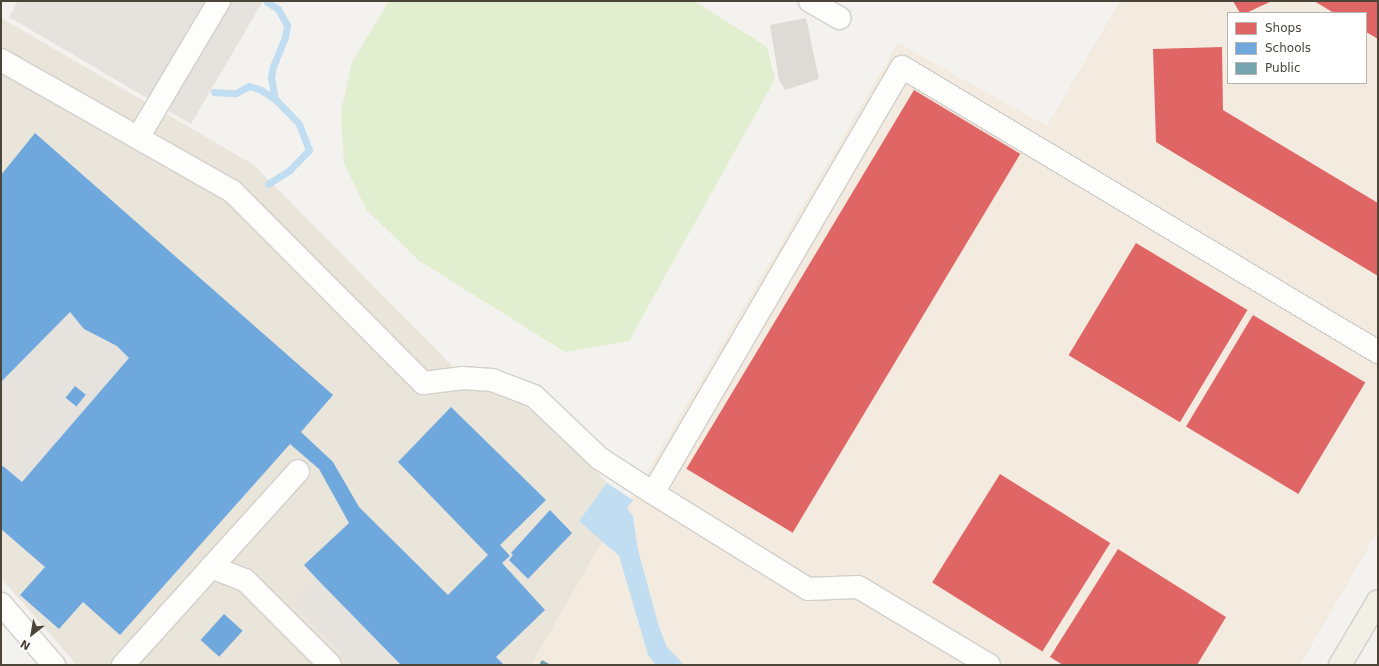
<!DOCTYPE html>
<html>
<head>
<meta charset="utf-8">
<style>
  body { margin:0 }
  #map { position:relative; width:1379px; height:666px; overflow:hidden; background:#f4f2ee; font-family:"DejaVu Sans",sans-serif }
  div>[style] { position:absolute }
  .commercial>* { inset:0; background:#f3ebdf }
  .education>* { inset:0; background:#eae5da }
  .green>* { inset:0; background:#e1eecf }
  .parking>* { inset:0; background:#e6e3df }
  .water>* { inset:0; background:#c0ddf1 }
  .shops>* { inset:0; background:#e06666; transform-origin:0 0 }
  .schools>* { inset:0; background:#6fa8dc; transform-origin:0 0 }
  .public>* { inset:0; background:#76a5af }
  .stream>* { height:7px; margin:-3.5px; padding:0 3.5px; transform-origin:3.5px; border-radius:3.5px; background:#c0ddf1 }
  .building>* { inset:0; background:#dedbd6 }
  .roads { filter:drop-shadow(1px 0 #d2d0cb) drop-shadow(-1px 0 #d2d0cb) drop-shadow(0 1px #d2d0cb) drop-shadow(0 -1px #d2d0cb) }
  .minor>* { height:22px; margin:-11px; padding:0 11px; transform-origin:11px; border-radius:11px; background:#fdfdfc }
  .major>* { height:22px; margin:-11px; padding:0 11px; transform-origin:11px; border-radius:11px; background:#f2efe6 }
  span { translate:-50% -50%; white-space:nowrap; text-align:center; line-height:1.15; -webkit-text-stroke:4px #fff; paint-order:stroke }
  .frame { position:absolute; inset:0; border:2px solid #4b4439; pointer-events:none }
  .legend { position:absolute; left:1227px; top:12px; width:140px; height:72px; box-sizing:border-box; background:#fff; border:1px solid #b7b4b0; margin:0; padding:5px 7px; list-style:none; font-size:12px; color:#4b4439 }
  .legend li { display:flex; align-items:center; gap:8px; height:20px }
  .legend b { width:20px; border:1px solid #b7b4b0 }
  .north { position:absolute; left:12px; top:614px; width:40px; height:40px; -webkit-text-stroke:3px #fff; paint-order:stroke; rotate:211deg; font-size:11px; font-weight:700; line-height:16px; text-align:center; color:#4b4439 }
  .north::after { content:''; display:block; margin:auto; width:14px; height:18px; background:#4b4439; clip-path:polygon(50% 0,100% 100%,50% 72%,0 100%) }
</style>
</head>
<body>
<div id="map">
  <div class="commercial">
    <i style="clip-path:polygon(evenodd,1120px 1px,1378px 1px,1378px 531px,1300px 665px,684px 665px,667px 647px,659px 627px,638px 550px,633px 516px,626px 508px,898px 43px,1047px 126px,1120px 1px,1228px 13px,1366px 13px,1366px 83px,1228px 83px,1228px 13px)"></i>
    <i style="clip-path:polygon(603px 540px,619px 556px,648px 655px,656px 665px,531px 665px)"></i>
  </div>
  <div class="education">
    <i style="clip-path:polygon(1px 18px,254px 165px,474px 388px,511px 397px,559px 430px,607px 483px,579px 521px,603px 540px,531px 665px,77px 665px,1px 578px)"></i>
  </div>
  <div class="green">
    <i style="clip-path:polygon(389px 1px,694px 1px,767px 47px,775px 79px,629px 341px,565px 352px,418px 260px,366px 209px,344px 163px,341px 112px,352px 62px)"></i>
  </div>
  <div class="parking">
    <i style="clip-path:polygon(18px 1px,263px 1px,191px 124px,9px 17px)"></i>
    <i style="clip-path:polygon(70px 312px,117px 346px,129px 358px,22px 482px,3px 466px,1px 467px,1px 382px)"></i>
    <i style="clip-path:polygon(317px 579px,401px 665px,352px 665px,293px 604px)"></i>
  </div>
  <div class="water">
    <i style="clip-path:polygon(607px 483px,633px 500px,627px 508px,633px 516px,638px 550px,659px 627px,667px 647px,684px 665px,656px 665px,648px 655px,619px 556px,579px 521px)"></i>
  </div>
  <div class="shops">
    <i style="clip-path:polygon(1233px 1px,1272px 1px,1246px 13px,1240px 13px)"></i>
    <i style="clip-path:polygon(1314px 1px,1378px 1px,1378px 39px,1366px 32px,1366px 13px,1334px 13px)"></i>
    <i style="clip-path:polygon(1222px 47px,1223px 110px,1378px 203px,1378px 276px,1156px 142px,1153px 49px)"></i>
    <i style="left:914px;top:90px;width:124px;height:442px;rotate:31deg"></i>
    <i style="left:1136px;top:243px;width:130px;height:131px;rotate:31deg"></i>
    <i style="left:1253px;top:315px;width:131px;height:130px;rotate:31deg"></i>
    <i style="left:1000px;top:474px;width:130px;height:128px;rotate:32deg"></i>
    <i style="clip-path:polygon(1118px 549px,1226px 617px,1197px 665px,1063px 665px,1050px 657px)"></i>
  </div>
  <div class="schools">
    <i style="clip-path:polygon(35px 133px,333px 395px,301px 432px,333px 462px,359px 507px,448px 595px,488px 555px,398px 462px,451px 407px,546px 500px,500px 545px,510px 556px,502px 563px,545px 610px,496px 657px,504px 665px,401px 665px,317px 579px,304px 565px,349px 523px,319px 469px,290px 444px,120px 635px,83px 602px,59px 629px,20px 595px,45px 567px,1px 529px,1px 467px,3px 466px,22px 482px,129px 358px,117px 346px,84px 329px,70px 312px,1px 382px,1px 175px)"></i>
    <i style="left:75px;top:386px;width:14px;height:15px;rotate:39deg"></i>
    <i style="clip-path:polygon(550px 510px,572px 533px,528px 579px,509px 560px,513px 555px,511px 553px)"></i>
    <i style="left:224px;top:614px;width:25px;height:35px;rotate:42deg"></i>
  </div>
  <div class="public">
    <i style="clip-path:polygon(542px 660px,551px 665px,539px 665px)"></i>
  </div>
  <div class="stream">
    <i style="left:267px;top:2px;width:13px;rotate:32deg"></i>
    <i style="left:278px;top:9px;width:18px;rotate:61deg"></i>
    <i style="left:287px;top:25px;width:12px;rotate:99deg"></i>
    <i style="left:285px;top:37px;width:31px;rotate:112deg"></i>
    <i style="left:273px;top:66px;width:11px;rotate:100deg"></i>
    <i style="left:271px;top:77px;width:22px;rotate:80deg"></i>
    <i style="left:214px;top:92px;width:22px;rotate:3deg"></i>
    <i style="left:236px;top:93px;width:15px;rotate:-28deg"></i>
    <i style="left:249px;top:86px;width:13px;rotate:18deg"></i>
    <i style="left:261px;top:90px;width:17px;rotate:33deg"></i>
    <i style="left:275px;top:99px;width:35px;rotate:46deg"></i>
    <i style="left:299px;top:124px;width:28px;rotate:69deg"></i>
    <i style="left:309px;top:150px;width:28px;rotate:134deg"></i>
    <i style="left:290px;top:170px;width:26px;rotate:148deg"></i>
  </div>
  <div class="building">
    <i style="clip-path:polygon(806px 18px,819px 79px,785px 90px,779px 80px,770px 25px)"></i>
  </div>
  <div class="roads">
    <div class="minor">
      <i style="left:810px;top:1px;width:34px;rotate:30deg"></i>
      <i style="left:1px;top:60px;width:266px;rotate:29.6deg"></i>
      <i style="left:232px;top:191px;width:271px;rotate:45.1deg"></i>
      <i style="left:423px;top:383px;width:39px;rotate:-7deg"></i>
      <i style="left:462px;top:378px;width:30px;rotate:4deg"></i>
      <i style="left:492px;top:380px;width:45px;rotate:20.9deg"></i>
      <i style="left:534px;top:396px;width:90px;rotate:43.6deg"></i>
      <i style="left:599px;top:458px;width:64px;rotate:32.9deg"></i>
      <i style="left:139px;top:136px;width:157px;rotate:-59.3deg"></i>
      <i style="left:211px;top:567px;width:36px;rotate:21deg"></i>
      <i style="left:245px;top:580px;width:120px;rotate:45deg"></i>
      <i style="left:1px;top:604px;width:81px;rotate:49deg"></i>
      <i style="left:123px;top:665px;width:261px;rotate:-47.9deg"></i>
      <i style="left:989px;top:665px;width:152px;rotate:-149.2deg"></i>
      <i style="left:858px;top:587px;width:50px;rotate:177.7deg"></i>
      <i style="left:808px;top:589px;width:182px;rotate:-148.2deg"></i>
      <i style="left:653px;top:493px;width:493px;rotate:-59.7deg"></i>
      <i style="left:902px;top:67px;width:555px;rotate:30.91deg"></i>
    </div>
    <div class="major">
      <i style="left:1340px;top:665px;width:74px;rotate:-59.3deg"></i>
    </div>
  </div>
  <div class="frame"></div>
  <ul class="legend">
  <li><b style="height:11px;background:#e06666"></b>Shops</li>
  <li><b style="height:11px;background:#6fa8dc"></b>Schools</li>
  <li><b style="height:11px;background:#76a5af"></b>Public</li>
  </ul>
  <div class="north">N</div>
</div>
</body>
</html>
